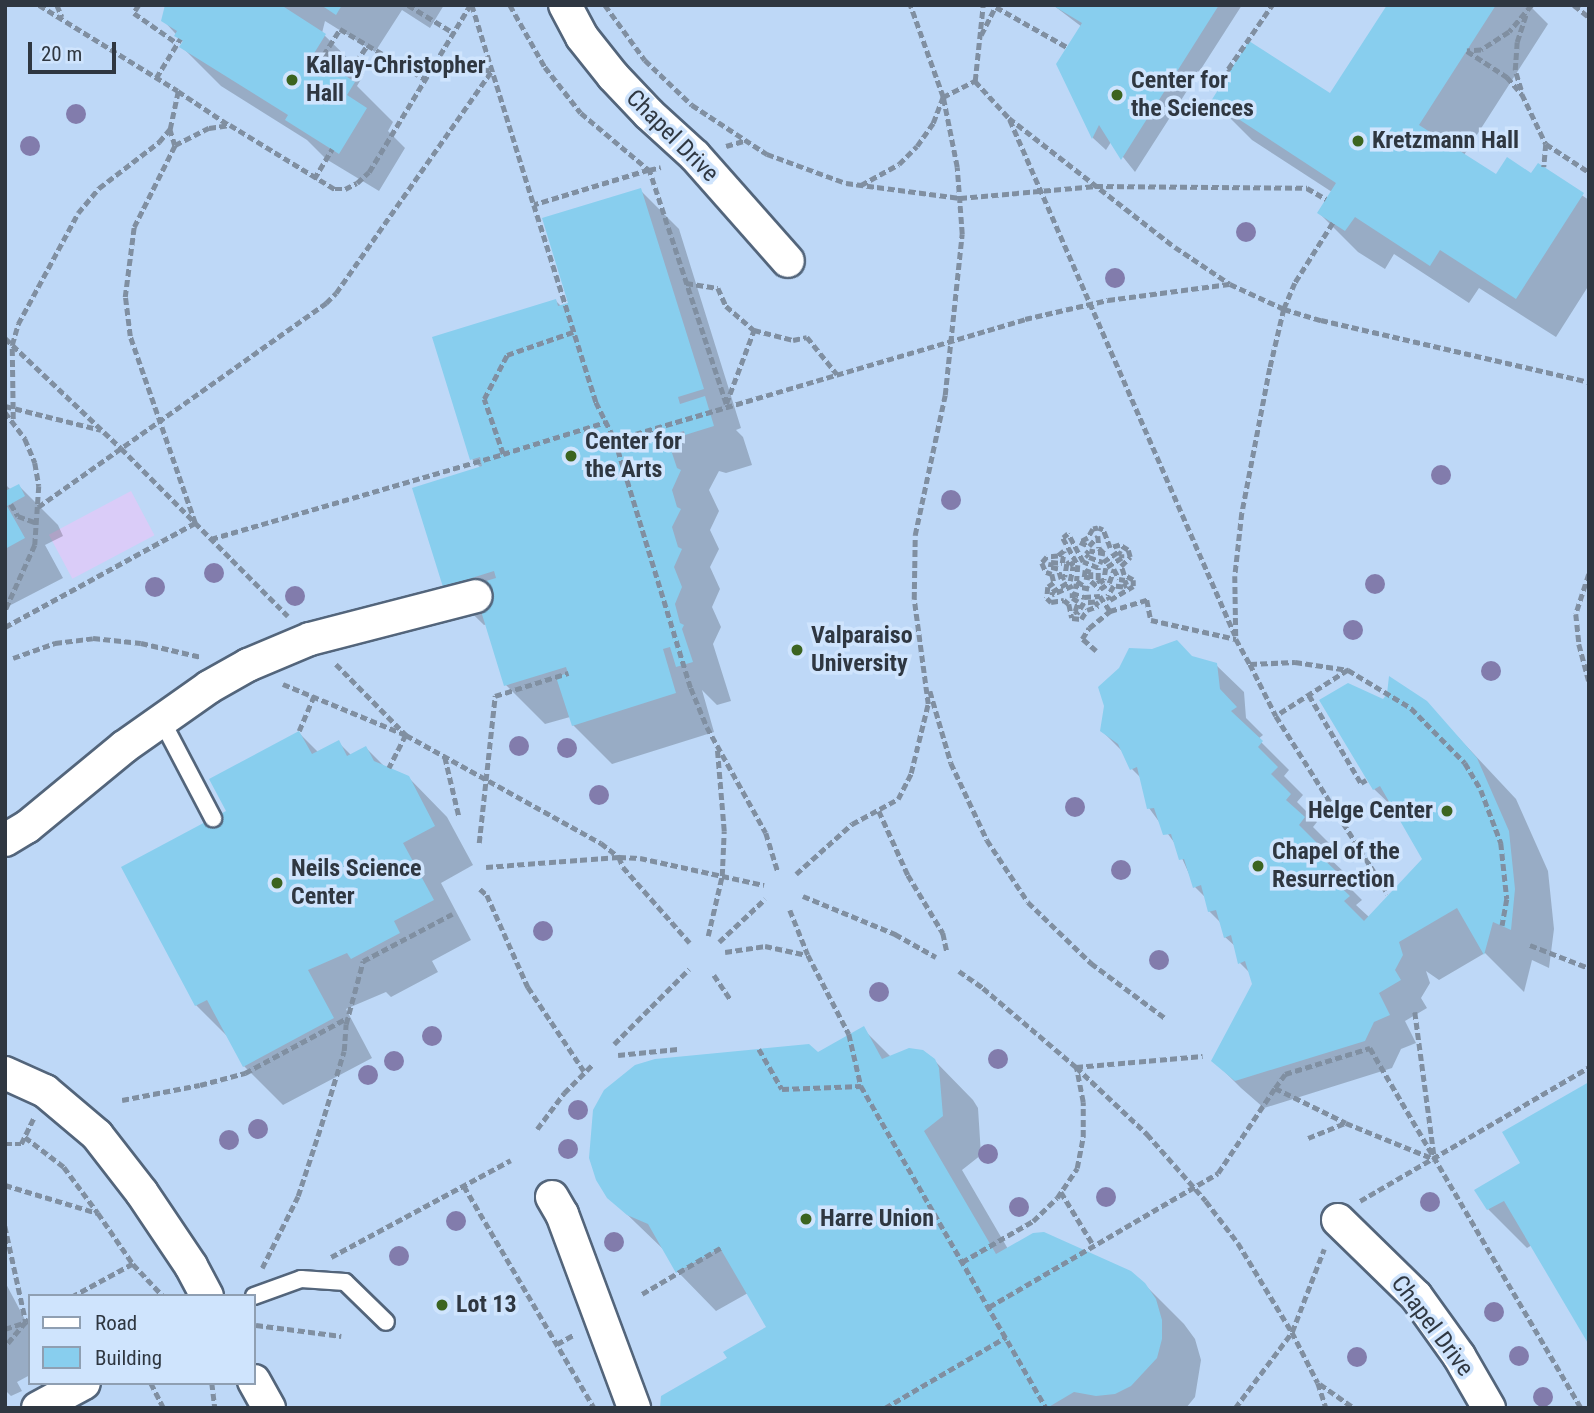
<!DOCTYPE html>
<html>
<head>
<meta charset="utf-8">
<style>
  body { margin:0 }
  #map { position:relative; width:1594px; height:1413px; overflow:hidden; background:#cfe4fd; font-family:"Roboto Condensed",sans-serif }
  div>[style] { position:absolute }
  .built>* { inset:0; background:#bed8f7 }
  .green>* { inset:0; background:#daccf8; transform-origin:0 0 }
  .shadow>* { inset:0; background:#0003 }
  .building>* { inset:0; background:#88ceee }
  .path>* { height:4.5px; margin-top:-2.25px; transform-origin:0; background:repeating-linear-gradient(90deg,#808fa1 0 7px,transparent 0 10.5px) }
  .roads { filter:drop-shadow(2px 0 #53657b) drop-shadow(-2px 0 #53657b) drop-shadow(0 2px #53657b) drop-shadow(0 -2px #53657b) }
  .lane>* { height:16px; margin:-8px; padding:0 8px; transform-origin:8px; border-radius:8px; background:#fff }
  .street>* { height:32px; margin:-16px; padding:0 16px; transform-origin:16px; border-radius:16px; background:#fff }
  .trees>* { width:20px; height:20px; margin:-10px; border-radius:50%; background:#827cac }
  .dots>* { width:19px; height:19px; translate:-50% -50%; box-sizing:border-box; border:4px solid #cfe4fd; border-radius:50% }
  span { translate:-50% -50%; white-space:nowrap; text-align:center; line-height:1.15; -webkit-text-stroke:7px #cfe4fd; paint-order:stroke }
  .poi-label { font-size:24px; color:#2f3741; font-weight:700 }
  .left { translate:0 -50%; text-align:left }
  .right { translate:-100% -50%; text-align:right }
  .street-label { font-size:24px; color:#2f3741 }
  .frame { position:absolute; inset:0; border:7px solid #2f3741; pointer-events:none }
  .legend { position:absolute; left:28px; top:1294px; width:228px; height:91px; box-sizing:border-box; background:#cfe4fd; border:2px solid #8f9fb2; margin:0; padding:9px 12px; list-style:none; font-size:21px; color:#2f3741 }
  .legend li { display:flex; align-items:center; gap:14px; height:35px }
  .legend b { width:35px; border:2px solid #8f9fb2 }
  .scale { position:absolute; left:28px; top:42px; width:88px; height:32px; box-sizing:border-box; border:4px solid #2f3741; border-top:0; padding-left:9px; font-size:21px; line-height:24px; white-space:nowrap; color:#2f3741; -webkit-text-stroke:5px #cfe4fd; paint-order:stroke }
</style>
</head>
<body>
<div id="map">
  <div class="built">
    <i style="clip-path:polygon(evenodd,5px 5px,1589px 5px,1589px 1408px,5px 1408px,5px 5px,30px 1296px,254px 1296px,254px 1383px,30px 1383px,30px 1296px)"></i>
  </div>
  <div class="green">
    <i style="left:131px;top:491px;width:50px;height:93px;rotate:62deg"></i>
  </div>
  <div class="shadow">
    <i style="clip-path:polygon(167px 5px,444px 5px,430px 28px,402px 10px,375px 52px,325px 21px,322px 33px,364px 74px,357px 86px,393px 122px,388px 131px,405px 148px,379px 191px,326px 159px,307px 140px,221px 86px,182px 47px,184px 43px,163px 20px)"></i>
    <i style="clip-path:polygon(1053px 5px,1242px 5px,1135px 172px,1111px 142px,1106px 150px,1093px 138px,1058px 64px,1082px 27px)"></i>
    <i style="clip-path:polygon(1389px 5px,1529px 5px,1548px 24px,1464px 155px,1497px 177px,1532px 176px,1538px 166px,1589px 200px,1589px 285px,1556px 337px,1479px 288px,1469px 303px,1394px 254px,1385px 269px,1358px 252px,1319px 213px,1332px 192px,1252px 140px,1213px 101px,1331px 96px)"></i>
    <i style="clip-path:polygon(640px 190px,679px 229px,741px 428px,736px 430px,743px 437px,752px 465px,726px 473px,719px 471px,709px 490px,719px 511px,710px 530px,719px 549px,710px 567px,720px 589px,712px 607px,721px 627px,713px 644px,731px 701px,717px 705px,702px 690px,714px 732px,612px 764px,573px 725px,570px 717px,545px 724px,506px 685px,487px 624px,484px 625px,444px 586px,481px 468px,472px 459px,556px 301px,562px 307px,570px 304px)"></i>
    <i style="clip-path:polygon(5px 484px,11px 490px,19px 486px,58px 525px,63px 536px,45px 545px,63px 578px,5px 608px)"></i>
    <i style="clip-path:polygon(1193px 658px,1216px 665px,1244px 692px,1246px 718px,1263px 735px,1258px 739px,1289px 770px,1284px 776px,1303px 795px,1297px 802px,1317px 822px,1313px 827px,1331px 845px,1325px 854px,1346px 874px,1341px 879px,1362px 900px,1356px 905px,1369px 917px,1424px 860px,1397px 811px,1374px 789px,1383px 701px,1426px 703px,1516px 799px,1548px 871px,1554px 929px,1549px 968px,1532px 960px,1524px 992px,1485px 953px,1439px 980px,1426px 971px,1430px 983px,1421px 998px,1427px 1008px,1405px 1021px,1416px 1043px,1401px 1049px,1392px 1068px,1264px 1108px,1241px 1088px,1213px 1060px,1254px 984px,1251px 974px,1240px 963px,1236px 947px,1225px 937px,1222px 924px,1209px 911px,1206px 898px,1195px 887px,1176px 845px,1149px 808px,1141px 778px,1132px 769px,1124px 753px,1102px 731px)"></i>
    <i style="clip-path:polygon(299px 733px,319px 753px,338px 742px,351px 755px,366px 748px,386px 768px,408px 777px,447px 817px,473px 865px,441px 883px,471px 940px,432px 961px,438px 972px,391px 997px,386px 992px,346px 1009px,372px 1058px,283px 1105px,244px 1066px,228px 1037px,196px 1005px,228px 812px)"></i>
    <i style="clip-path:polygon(863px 1029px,891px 1057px,934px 1060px,973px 1100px,978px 1108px,981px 1155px,962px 1170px,1008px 1249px,1144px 1284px,1184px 1324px,1195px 1339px,1201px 1360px,1195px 1397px,1186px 1408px,662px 1408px,768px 1327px,748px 1293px,716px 1311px,678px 1272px,665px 1251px,609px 1197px,818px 1055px)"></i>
    <i style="clip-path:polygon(1522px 1164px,1532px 1245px,1527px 1248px,1488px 1209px)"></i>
    <i style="clip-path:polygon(5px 1282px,30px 1329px,30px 1375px,17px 1382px,22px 1391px,11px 1396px,5px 1390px)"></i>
  </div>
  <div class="building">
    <i style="clip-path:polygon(165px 5px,281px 5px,326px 34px,305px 68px,319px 77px,327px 64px,355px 82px,347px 95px,367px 108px,339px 154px,285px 120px,288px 115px,179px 47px,183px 41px,174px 36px,177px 31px,161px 21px)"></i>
    <i style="clip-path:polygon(321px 5px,342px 5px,336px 15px)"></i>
    <i style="clip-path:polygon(1052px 5px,1219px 5px,1121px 160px,1099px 125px,1092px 139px,1056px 64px,1082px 23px)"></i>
    <i style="clip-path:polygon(1387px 5px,1496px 5px,1419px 125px,1496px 174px,1507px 157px,1531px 173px,1538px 163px,1584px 193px,1516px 299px,1440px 250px,1430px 266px,1355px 217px,1345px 231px,1317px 213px,1336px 183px,1211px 101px,1249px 41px,1330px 93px)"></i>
    <i style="clip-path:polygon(641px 188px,704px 389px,678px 397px,680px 404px,705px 396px,714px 426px,685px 435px,684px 431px,680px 432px,671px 450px,677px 468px,681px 470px,672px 490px,677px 507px,681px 509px,672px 527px,678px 547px,682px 549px,674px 567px,682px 587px,675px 604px,680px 623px,684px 625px,682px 629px,693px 662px,676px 667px,670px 647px,663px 649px,676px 693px,572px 726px,556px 677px,568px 673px,566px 667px,504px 686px,473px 585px,496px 578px,494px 571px,443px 587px,412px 488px,482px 466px,480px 457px,470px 460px,432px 337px,556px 299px,558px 306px,568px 303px,542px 218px)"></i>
    <i style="clip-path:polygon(19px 484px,25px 496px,7px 506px,25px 538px,5px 549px,5px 491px)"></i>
    <i style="clip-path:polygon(1177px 640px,1192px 656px,1217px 663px,1220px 689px,1237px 707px,1231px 711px,1263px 741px,1258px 747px,1278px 767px,1271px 774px,1291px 794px,1286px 800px,1305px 817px,1299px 825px,1320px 846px,1315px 851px,1336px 871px,1330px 877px,1350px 896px,1344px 901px,1364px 921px,1422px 859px,1380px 786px,1373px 790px,1319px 700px,1348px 683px,1383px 699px,1387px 694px,1389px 676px,1427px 701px,1477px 758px,1509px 831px,1515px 889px,1511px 930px,1493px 922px,1484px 955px,1457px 908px,1399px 942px,1403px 955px,1395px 970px,1401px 980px,1379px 993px,1390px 1015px,1374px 1022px,1365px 1041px,1235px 1081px,1211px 1061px,1252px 984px,1245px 961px,1238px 964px,1231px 935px,1224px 938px,1216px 910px,1208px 912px,1201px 885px,1193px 888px,1184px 859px,1179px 860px,1171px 834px,1163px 835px,1154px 808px,1147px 809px,1137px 767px,1130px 770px,1118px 744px,1100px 731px,1104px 706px,1098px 687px,1119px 668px,1129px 648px,1152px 649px)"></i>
    <i style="clip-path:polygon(299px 731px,312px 754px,339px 740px,347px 756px,366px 746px,374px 761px,409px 776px,435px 826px,403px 843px,434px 900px,394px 921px,400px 933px,351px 959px,347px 953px,308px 970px,334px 1018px,243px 1067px,207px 1000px,195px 1006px,121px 867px,226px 811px,209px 779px)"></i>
    <i style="clip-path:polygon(864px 1026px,882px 1059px,909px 1048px,923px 1050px,935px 1059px,939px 1068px,943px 1116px,924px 1131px,996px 1254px,1033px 1233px,1044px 1232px,1131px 1271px,1145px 1283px,1156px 1299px,1162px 1320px,1162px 1339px,1157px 1358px,1131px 1386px,1115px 1394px,1096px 1396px,1074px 1392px,1047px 1408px,660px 1408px,661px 1396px,727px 1358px,723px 1352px,766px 1327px,720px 1248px,676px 1273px,648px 1224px,627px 1215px,607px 1198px,596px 1180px,589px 1158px,593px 1110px,604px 1090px,635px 1065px,655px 1059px,809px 1044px,818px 1052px)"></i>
    <i style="clip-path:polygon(1589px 1082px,1589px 1345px,1504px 1201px,1487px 1210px,1474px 1190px,1520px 1163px,1502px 1132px)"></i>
  </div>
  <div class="path">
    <i style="left:39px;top:5px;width:163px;rotate:31.7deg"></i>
    <i style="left:57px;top:5px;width:13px;rotate:67deg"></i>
    <i style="left:139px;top:5px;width:9px;rotate:122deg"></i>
    <i style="left:134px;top:13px;width:52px;rotate:34.9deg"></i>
    <i style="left:408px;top:5px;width:54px;rotate:31.3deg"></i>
    <i style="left:472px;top:5px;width:209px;rotate:72.8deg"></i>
    <i style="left:510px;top:5px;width:71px;rotate:60.6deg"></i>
    <i style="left:545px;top:67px;width:58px;rotate:52deg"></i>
    <i style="left:581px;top:113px;width:89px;rotate:40deg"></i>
    <i style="left:649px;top:170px;width:12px;rotate:-14deg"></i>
    <i style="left:605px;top:5px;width:68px;rotate:54deg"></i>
    <i style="left:645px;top:60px;width:65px;rotate:43.8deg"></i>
    <i style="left:692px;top:105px;width:90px;rotate:33.2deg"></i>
    <i style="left:767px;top:154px;width:84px;rotate:20.2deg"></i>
    <i style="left:846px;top:183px;width:115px;rotate:7.5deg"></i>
    <i style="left:960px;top:198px;width:137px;rotate:-5deg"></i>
    <i style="left:1096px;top:186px;width:211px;rotate:0.5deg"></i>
    <i style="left:1307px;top:188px;width:22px;rotate:30deg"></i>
    <i style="left:1532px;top:5px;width:35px;rotate:130deg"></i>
    <i style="left:1509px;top:32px;width:33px;rotate:147deg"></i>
    <i style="left:1481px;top:50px;width:14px;rotate:176deg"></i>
    <i style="left:1467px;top:51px;width:48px;rotate:33deg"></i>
    <i style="left:1507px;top:77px;width:23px;rotate:49deg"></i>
    <i style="left:1522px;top:94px;width:55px;rotate:64.4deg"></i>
    <i style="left:1546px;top:144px;width:23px;rotate:95deg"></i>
    <i style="left:1574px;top:5px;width:19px;rotate:39deg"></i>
    <i style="left:996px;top:7px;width:81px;rotate:29.4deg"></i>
    <i style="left:981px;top:35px;width:33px;rotate:-63deg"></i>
    <i style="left:324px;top:54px;width:31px;rotate:33deg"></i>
    <i style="left:350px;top:71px;width:30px;rotate:-56deg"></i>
    <i style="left:430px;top:71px;width:61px;rotate:-0.9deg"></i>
    <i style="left:1230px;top:71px;width:3px;rotate:-135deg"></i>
    <i style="left:1228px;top:69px;width:78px;rotate:-55.5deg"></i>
    <i style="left:312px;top:73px;width:52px;rotate:-57.5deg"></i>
    <i style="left:340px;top:29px;width:99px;rotate:30.5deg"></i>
    <i style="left:156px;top:78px;width:46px;rotate:-58.4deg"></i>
    <i style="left:975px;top:81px;width:50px;rotate:47.4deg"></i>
    <i style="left:1009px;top:118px;width:210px;rotate:37.9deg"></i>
    <i style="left:1175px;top:247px;width:66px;rotate:33.9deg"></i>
    <i style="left:1230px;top:284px;width:60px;rotate:24.8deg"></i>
    <i style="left:1284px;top:309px;width:39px;rotate:17deg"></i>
    <i style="left:1321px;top:320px;width:275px;rotate:13deg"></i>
    <i style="left:1521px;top:90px;width:21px;rotate:-107deg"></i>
    <i style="left:1515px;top:70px;width:28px;rotate:-86deg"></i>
    <i style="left:1517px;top:42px;width:29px;rotate:-72deg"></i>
    <i style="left:1010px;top:120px;width:562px;rotate:66.4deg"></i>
    <i style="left:170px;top:129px;width:17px;rotate:73deg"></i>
    <i style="left:1546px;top:144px;width:51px;rotate:33.1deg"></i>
    <i style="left:726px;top:146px;width:19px;rotate:-16deg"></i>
    <i style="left:314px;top:179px;width:35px;rotate:-59deg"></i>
    <i style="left:861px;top:185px;width:43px;rotate:-28.9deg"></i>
    <i style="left:899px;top:164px;width:25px;rotate:-45deg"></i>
    <i style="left:917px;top:146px;width:28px;rotate:-55deg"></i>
    <i style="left:933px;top:123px;width:28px;rotate:-69deg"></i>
    <i style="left:943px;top:97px;width:36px;rotate:-27deg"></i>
    <i style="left:975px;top:81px;width:76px;rotate:-84deg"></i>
    <i style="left:1333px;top:223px;width:71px;rotate:122.3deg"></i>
    <i style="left:1295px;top:283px;width:28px;rotate:113deg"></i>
    <i style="left:1284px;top:309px;width:61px;rotate:103.3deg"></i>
    <i style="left:1270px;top:368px;width:148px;rotate:100.9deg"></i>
    <i style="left:1242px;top:513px;width:63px;rotate:96.3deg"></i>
    <i style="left:1235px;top:576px;width:63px;rotate:89.1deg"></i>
    <i style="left:1236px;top:639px;width:29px;rotate:61deg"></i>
    <i style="left:1250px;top:664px;width:45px;rotate:-2.5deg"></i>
    <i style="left:1295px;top:662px;width:54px;rotate:8.6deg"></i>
    <i style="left:1348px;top:670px;width:85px;rotate:147.4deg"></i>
    <i style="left:1276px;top:716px;width:210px;rotate:57.8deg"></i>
    <i style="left:686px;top:283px;width:32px;rotate:9deg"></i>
    <i style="left:718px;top:288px;width:20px;rotate:66deg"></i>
    <i style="left:726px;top:306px;width:37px;rotate:41deg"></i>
    <i style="left:754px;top:330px;width:40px;rotate:14.4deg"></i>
    <i style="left:793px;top:340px;width:14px;rotate:-12deg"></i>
    <i style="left:807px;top:337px;width:48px;rotate:51deg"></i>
    <i style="left:5px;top:338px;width:160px;rotate:43.5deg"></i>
    <i style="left:121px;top:448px;width:237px;rotate:45.2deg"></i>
    <i style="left:726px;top:404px;width:246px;rotate:-108.2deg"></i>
    <i style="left:649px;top:170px;width:120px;rotate:163.1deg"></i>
    <i style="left:534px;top:205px;width:207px;rotate:72.5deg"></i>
    <i style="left:596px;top:402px;width:42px;rotate:63.4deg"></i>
    <i style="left:615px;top:440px;width:259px;rotate:73deg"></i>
    <i style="left:691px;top:688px;width:42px;rotate:67.7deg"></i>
    <i style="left:707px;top:727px;width:121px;rotate:60.9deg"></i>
    <i style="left:766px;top:833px;width:41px;rotate:72.9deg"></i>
    <i style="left:726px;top:404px;width:79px;rotate:-69.3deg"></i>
    <i style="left:5px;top:406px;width:99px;rotate:14deg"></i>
    <i style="left:5px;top:412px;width:34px;rotate:53deg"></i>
    <i style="left:25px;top:439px;width:26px;rotate:67deg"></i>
    <i style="left:35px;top:463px;width:23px;rotate:80deg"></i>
    <i style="left:39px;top:486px;width:59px;rotate:93.9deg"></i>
    <i style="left:35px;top:545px;width:72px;rotate:114.4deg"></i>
    <i style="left:13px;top:419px;width:74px;rotate:-90.8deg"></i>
    <i style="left:12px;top:345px;width:22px;rotate:-74deg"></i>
    <i style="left:18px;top:324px;width:126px;rotate:-61.6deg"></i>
    <i style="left:78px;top:213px;width:33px;rotate:-50deg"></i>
    <i style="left:99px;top:188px;width:76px;rotate:-37.5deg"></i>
    <i style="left:159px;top:142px;width:17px;rotate:-50deg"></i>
    <i style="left:170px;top:129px;width:39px;rotate:-78deg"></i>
    <i style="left:178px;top:91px;width:61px;rotate:33.7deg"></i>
    <i style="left:615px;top:440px;width:427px;rotate:-16.4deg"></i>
    <i style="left:1025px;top:319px;width:85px;rotate:-12.9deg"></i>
    <i style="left:1108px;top:300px;width:122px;rotate:-7.5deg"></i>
    <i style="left:503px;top:454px;width:108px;rotate:-17.3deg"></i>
    <i style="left:11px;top:504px;width:14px;rotate:60deg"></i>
    <i style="left:18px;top:516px;width:20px;rotate:20deg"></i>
    <i style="left:38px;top:507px;width:353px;rotate:-35.3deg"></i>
    <i style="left:326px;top:303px;width:14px;rotate:-45deg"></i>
    <i style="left:336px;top:293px;width:272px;rotate:-55deg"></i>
    <i style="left:211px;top:539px;width:304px;rotate:-16.2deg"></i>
    <i style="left:503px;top:454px;width:58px;rotate:-109.1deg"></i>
    <i style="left:484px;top:399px;width:50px;rotate:-62.4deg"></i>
    <i style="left:507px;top:355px;width:70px;rotate:-19.2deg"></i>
    <i style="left:1589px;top:574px;width:42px;rotate:108deg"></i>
    <i style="left:1576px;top:614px;width:30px;rotate:84deg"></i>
    <i style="left:1579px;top:644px;width:38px;rotate:75deg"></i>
    <i style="left:1090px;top:578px;width:6px;rotate:-171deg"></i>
    <i style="left:1084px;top:577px;width:7px;rotate:-82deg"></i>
    <i style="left:1085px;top:570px;width:6px;rotate:18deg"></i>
    <i style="left:1091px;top:572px;width:9px;rotate:90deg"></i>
    <i style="left:1091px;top:581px;width:12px;rotate:42deg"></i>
    <i style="left:1100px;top:589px;width:11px;rotate:-34deg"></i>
    <i style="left:1109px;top:583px;width:15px;rotate:-70deg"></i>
    <i style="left:1114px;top:569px;width:11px;rotate:63deg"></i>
    <i style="left:1119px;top:579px;width:6px;rotate:9deg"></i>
    <i style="left:1125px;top:580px;width:5px;rotate:68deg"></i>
    <i style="left:1127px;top:585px;width:4px;rotate:153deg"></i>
    <i style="left:1123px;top:587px;width:9px;rotate:-174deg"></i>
    <i style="left:1114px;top:586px;width:12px;rotate:121deg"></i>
    <i style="left:1108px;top:596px;width:4px;rotate:63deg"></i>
    <i style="left:1110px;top:600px;width:27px;rotate:-31deg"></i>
    <i style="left:1133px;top:586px;width:6px;rotate:-90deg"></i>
    <i style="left:1133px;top:580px;width:10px;rotate:-151deg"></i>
    <i style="left:1124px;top:575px;width:9px;rotate:-108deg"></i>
    <i style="left:1121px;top:566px;width:13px;rotate:-45deg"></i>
    <i style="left:1130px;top:557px;width:7px;rotate:-106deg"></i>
    <i style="left:1128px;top:550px;width:9px;rotate:-148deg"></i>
    <i style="left:1120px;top:545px;width:10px;rotate:163deg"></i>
    <i style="left:1110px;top:548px;width:19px;rotate:-111deg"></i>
    <i style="left:1103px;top:530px;width:5px;rotate:-158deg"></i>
    <i style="left:1098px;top:528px;width:5px;rotate:169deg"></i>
    <i style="left:1093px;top:529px;width:10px;rotate:119deg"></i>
    <i style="left:1088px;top:538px;width:9px;rotate:153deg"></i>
    <i style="left:1080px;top:542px;width:10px;rotate:24deg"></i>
    <i style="left:1089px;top:546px;width:13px;rotate:-48deg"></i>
    <i style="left:1098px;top:536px;width:12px;rotate:85deg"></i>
    <i style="left:1099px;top:548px;width:8px;rotate:45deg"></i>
    <i style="left:1105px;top:554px;width:16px;rotate:-169deg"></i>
    <i style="left:1089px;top:551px;width:4px;rotate:135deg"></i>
    <i style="left:1086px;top:554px;width:4px;rotate:45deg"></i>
    <i style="left:1089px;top:557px;width:15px;rotate:20deg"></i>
    <i style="left:1103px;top:562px;width:18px;rotate:-34deg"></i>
    <i style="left:1118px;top:552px;width:4px;rotate:27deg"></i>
    <i style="left:1122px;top:554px;width:4px;rotate:90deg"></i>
    <i style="left:1122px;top:558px;width:19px;rotate:148deg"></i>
    <i style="left:1106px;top:568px;width:12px;rotate:99deg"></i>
    <i style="left:1104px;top:580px;width:5px;rotate:143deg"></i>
    <i style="left:1100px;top:583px;width:4px;rotate:-124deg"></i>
    <i style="left:1098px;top:580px;width:12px;rotate:-90deg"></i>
    <i style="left:1098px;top:568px;width:16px;rotate:-158deg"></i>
    <i style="left:1083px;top:562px;width:32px;rotate:-118deg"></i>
    <i style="left:1068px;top:534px;width:6px;rotate:141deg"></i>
    <i style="left:1063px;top:538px;width:31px;rotate:61deg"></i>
    <i style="left:1078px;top:565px;width:16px;rotate:94deg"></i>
    <i style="left:1077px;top:581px;width:14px;rotate:34deg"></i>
    <i style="left:1089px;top:589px;width:16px;rotate:-169deg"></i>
    <i style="left:1073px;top:586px;width:23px;rotate:157deg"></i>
    <i style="left:1052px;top:595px;width:3px;rotate:-90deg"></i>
    <i style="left:1052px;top:592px;width:21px;rotate:-31deg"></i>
    <i style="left:1070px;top:581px;width:15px;rotate:-79deg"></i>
    <i style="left:1073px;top:566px;width:5px;rotate:-127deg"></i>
    <i style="left:1070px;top:562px;width:4px;rotate:146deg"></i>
    <i style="left:1067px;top:564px;width:13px;rotate:99deg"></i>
    <i style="left:1065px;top:577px;width:4px;rotate:153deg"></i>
    <i style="left:1061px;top:579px;width:10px;rotate:-107deg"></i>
    <i style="left:1058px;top:569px;width:8px;rotate:-166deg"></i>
    <i style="left:1050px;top:567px;width:5px;rotate:-79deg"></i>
    <i style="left:1051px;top:562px;width:11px;rotate:5deg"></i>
    <i style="left:1062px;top:563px;width:12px;rotate:-81deg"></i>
    <i style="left:1064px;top:551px;width:8px;rotate:140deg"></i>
    <i style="left:1058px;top:556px;width:11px;rotate:175deg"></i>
    <i style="left:1047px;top:557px;width:8px;rotate:130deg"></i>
    <i style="left:1042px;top:563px;width:10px;rotate:66deg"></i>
    <i style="left:1046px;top:572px;width:6px;rotate:18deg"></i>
    <i style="left:1052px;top:574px;width:9px;rotate:77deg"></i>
    <i style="left:1054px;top:583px;width:7px;rotate:146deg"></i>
    <i style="left:1048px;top:587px;width:11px;rotate:95deg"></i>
    <i style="left:1047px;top:598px;width:6px;rotate:45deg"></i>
    <i style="left:1051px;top:602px;width:13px;rotate:-9deg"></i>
    <i style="left:1064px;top:600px;width:6px;rotate:39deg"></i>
    <i style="left:1069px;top:604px;width:14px;rotate:78deg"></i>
    <i style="left:1072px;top:618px;width:9px;rotate:6deg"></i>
    <i style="left:1081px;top:619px;width:11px;rotate:-56deg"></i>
    <i style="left:1087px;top:610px;width:12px;rotate:-20deg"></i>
    <i style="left:1098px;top:606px;width:5px;rotate:-127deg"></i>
    <i style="left:1095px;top:602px;width:11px;rotate:175deg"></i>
    <i style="left:1084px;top:603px;width:13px;rotate:122deg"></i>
    <i style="left:1077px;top:614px;width:4px;rotate:-124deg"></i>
    <i style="left:1075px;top:611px;width:9px;rotate:-72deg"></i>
    <i style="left:1078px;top:602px;width:7px;rotate:-146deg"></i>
    <i style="left:1072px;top:598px;width:5px;rotate:-90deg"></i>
    <i style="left:1072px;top:593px;width:13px;rotate:18deg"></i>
    <i style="left:1084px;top:597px;width:16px;rotate:-4deg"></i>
    <i style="left:1100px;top:596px;width:18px;rotate:56deg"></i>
    <i style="left:5px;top:627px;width:217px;rotate:-28.7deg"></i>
    <i style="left:195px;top:523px;width:198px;rotate:-109.2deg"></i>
    <i style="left:130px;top:336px;width:39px;rotate:-97deg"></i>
    <i style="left:125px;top:297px;width:71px;rotate:-82.7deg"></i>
    <i style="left:134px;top:227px;width:92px;rotate:-63.4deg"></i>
    <i style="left:175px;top:145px;width:38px;rotate:-27deg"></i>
    <i style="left:209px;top:128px;width:21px;rotate:-8deg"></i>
    <i style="left:230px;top:125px;width:123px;rotate:31.4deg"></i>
    <i style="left:335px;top:189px;width:10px"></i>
    <i style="left:345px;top:189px;width:13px;rotate:-27deg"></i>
    <i style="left:357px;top:183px;width:16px;rotate:-43deg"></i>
    <i style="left:369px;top:172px;width:195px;rotate:-58.8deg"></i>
    <i style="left:1096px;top:651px;width:18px;rotate:-139deg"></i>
    <i style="left:1082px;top:639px;width:13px;rotate:-58deg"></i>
    <i style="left:1089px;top:628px;width:27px;rotate:-39deg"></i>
    <i style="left:1110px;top:611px;width:39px;rotate:-17deg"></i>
    <i style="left:1147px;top:600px;width:20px;rotate:79deg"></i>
    <i style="left:1151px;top:620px;width:87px;rotate:12.6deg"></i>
    <i style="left:13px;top:658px;width:45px;rotate:-19.7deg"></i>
    <i style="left:55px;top:643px;width:38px;rotate:-7deg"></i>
    <i style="left:93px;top:638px;width:48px;rotate:5.9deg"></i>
    <i style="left:141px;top:643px;width:62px;rotate:13.1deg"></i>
    <i style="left:336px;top:664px;width:100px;rotate:45.4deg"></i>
    <i style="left:406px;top:735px;width:37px;rotate:117deg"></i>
    <i style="left:1250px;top:664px;width:58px;rotate:63.4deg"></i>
    <i style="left:1348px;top:670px;width:74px;rotate:31.1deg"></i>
    <i style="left:1411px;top:708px;width:77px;rotate:45.5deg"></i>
    <i style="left:1465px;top:763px;width:31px;rotate:59deg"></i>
    <i style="left:1481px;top:790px;width:57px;rotate:69.3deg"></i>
    <i style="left:1501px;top:843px;width:56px;rotate:83.9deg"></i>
    <i style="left:1507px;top:899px;width:27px;rotate:100deg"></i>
    <i style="left:283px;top:684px;width:133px;rotate:22.5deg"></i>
    <i style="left:406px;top:735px;width:223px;rotate:29deg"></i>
    <i style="left:601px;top:843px;width:23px;rotate:38deg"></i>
    <i style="left:619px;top:857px;width:21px;rotate:3deg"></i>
    <i style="left:640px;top:858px;width:127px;rotate:12.3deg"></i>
    <i style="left:930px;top:691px;width:75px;rotate:73.7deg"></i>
    <i style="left:951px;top:763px;width:85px;rotate:64.9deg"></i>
    <i style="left:987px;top:840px;width:74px;rotate:56.5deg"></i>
    <i style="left:1028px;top:902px;width:88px;rotate:44.1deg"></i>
    <i style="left:1091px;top:963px;width:92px;rotate:36.6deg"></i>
    <i style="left:1309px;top:695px;width:102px;rotate:59.4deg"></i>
    <i style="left:1361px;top:783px;width:6px;rotate:-31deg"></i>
    <i style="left:299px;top:731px;width:38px;rotate:-67deg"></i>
    <i style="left:445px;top:757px;width:61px;rotate:76.7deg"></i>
    <i style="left:879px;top:811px;width:70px;rotate:65.6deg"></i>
    <i style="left:908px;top:875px;width:68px;rotate:58.9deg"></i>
    <i style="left:943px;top:933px;width:19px;rotate:78deg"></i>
    <i style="left:479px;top:843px;width:148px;rotate:-83.8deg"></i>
    <i style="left:495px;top:696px;width:77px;rotate:-17.5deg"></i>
    <i style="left:486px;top:867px;width:133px;rotate:-4.3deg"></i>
    <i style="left:619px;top:857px;width:11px;rotate:68deg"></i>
    <i style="left:623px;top:867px;width:101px;rotate:48.6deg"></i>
    <i style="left:796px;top:874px;width:75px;rotate:-41.8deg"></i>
    <i style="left:852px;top:824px;width:52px;rotate:-28.5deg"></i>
    <i style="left:898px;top:799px;width:29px;rotate:-63deg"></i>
    <i style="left:911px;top:773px;width:71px;rotate:-76.2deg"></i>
    <i style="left:928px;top:704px;width:106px;rotate:-97.6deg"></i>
    <i style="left:914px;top:599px;width:64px;rotate:-89.1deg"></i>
    <i style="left:915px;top:535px;width:143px;rotate:-77.9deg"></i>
    <i style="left:945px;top:395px;width:162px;rotate:-84deg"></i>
    <i style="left:962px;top:234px;width:67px;rotate:-94.3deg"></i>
    <i style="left:957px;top:167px;width:71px;rotate:-101.3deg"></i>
    <i style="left:943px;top:97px;width:98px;rotate:-109.7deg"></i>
    <i style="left:480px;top:889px;width:9px;rotate:41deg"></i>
    <i style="left:487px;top:895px;width:101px;rotate:66deg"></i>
    <i style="left:528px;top:987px;width:101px;rotate:56.3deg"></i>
    <i style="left:803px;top:896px;width:100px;rotate:22.4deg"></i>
    <i style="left:895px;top:934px;width:47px;rotate:29.3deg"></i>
    <i style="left:790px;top:910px;width:48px;rotate:68.2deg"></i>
    <i style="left:808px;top:955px;width:89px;rotate:62.6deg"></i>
    <i style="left:849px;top:1034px;width:53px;rotate:77deg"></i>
    <i style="left:861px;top:1086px;width:371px;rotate:60.1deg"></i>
    <i style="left:708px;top:936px;width:62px;rotate:-76.9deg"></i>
    <i style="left:722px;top:876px;width:45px;rotate:-87.5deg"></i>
    <i style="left:724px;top:831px;width:84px;rotate:-94.8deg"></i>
    <i style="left:719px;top:942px;width:63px;rotate:-43.1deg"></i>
    <i style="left:1530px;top:945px;width:63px;rotate:21.3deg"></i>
    <i style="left:725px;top:952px;width:40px;rotate:-8.5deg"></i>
    <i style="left:765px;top:946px;width:43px;rotate:12.1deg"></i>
    <i style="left:959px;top:971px;width:29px;rotate:35deg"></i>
    <i style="left:983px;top:988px;width:122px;rotate:40.3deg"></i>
    <i style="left:1076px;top:1067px;width:98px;rotate:43.3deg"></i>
    <i style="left:1147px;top:1134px;width:89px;rotate:48.6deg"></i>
    <i style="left:1206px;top:1201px;width:53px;rotate:52.7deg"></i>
    <i style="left:1238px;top:1243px;width:104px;rotate:58.8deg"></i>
    <i style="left:1292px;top:1332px;width:57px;rotate:63deg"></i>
    <i style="left:1318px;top:1383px;width:26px;rotate:72deg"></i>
    <i style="left:714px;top:975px;width:29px;rotate:56deg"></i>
    <i style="left:1415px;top:1012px;width:144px;rotate:82.4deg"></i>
    <i style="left:614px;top:1044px;width:106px;rotate:-45deg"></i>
    <i style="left:759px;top:1049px;width:46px;rotate:60.1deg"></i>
    <i style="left:782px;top:1089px;width:79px;rotate:-2.2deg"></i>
    <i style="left:618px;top:1055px;width:60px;rotate:-5.7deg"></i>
    <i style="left:1275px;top:1088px;width:17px;rotate:-54deg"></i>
    <i style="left:1285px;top:1074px;width:89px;rotate:-17deg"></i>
    <i style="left:1370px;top:1048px;width:417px;rotate:59.6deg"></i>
    <i style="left:122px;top:1100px;width:79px;rotate:-10.9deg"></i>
    <i style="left:200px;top:1085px;width:47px;rotate:-14.9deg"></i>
    <i style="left:245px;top:1073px;width:116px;rotate:-28.3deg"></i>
    <i style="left:537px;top:1129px;width:45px;rotate:-53.1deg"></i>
    <i style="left:564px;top:1093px;width:42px;rotate:-45deg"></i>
    <i style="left:25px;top:1137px;width:49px;rotate:37.6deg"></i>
    <i style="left:64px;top:1167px;width:57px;rotate:53.5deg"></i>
    <i style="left:1308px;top:1138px;width:40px;rotate:-22deg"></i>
    <i style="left:5px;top:1144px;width:16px"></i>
    <i style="left:21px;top:1144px;width:28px;rotate:-64deg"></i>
    <i style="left:5px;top:1185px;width:97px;rotate:16.8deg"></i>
    <i style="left:98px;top:1213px;width:62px;rotate:55.5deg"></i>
    <i style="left:133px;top:1264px;width:67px;rotate:151.5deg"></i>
    <i style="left:464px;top:1186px;width:257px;rotate:59.6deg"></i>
    <i style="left:1061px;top:1192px;width:63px;rotate:58.6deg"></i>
    <i style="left:1360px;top:1201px;width:265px;rotate:-30.3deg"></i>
    <i style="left:5px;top:1226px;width:98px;rotate:77.7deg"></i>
    <i style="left:26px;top:1322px;width:4px;rotate:-27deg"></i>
    <i style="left:331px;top:1257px;width:204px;rotate:-28.3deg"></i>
    <i style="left:962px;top:1262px;width:82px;rotate:-30deg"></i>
    <i style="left:1033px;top:1221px;width:33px;rotate:-44deg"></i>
    <i style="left:1057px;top:1198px;width:36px;rotate:-56deg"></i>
    <i style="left:1077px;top:1168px;width:32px;rotate:-79deg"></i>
    <i style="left:1083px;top:1137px;width:35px;rotate:-90deg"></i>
    <i style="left:1083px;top:1102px;width:36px;rotate:-101deg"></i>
    <i style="left:1076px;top:1067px;width:127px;rotate:-5deg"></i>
    <i style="left:133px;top:1264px;width:44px;rotate:46.8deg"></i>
    <i style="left:262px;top:1268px;width:80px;rotate:-63.4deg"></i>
    <i style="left:298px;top:1196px;width:74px;rotate:-71.8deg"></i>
    <i style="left:321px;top:1126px;width:78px;rotate:-73deg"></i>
    <i style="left:344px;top:1051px;width:27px;rotate:-86deg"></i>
    <i style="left:346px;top:1024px;width:65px;rotate:-74.9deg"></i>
    <i style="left:363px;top:961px;width:101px;rotate:-27.8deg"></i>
    <i style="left:642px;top:1294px;width:91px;rotate:-30.5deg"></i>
    <i style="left:989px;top:1307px;width:265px;rotate:-30.3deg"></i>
    <i style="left:1218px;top:1173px;width:102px;rotate:-56.2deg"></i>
    <i style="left:1275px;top:1088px;width:79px;rotate:26.2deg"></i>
    <i style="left:1346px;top:1123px;width:95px;rotate:22.2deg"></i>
    <i style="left:256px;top:1325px;width:86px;rotate:7.4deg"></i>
    <i style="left:5px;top:1329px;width:22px;rotate:-18deg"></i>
    <i style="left:26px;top:1322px;width:33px;rotate:130deg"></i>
    <i style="left:557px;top:1344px;width:18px;rotate:-29deg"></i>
    <i style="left:151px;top:1383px;width:28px;rotate:63deg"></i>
    <i style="left:212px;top:1383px;width:25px;rotate:83deg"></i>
    <i style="left:1320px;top:1384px;width:42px;rotate:35.2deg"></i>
    <i style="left:885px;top:1408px;width:140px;rotate:-30.4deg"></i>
    <i style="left:1235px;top:1408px;width:95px;rotate:-53.1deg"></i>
    <i style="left:1292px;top:1332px;width:89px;rotate:-68.9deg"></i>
  </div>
  <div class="roads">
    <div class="lane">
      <i style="left:162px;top:721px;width:110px;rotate:62.3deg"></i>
      <i style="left:254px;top:1296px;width:50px;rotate:-19.9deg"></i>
      <i style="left:301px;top:1279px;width:44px;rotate:3.9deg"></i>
      <i style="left:345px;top:1282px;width:57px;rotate:44.3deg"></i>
    </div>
    <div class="street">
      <i style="left:565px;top:5px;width:36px;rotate:62deg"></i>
      <i style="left:582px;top:37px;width:50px;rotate:51.5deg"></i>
      <i style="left:613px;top:76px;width:52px;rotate:46.5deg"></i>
      <i style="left:649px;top:114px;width:62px;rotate:42.4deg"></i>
      <i style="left:695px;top:156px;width:140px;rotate:48.5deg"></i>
      <i style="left:5px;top:840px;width:26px;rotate:-31deg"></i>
      <i style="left:27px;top:827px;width:126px;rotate:-39.5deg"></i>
      <i style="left:124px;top:747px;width:104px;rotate:-35.2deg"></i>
      <i style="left:209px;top:687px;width:45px;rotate:-29.4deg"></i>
      <i style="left:248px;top:665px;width:67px;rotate:-22.8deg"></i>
      <i style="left:310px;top:639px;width:171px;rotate:-14.5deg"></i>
      <i style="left:5px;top:1073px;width:44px;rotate:24.2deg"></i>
      <i style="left:45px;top:1091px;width:68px;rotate:40.2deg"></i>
      <i style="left:97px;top:1135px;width:73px;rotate:52.2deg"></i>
      <i style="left:142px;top:1193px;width:88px;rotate:56.1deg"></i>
      <i style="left:191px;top:1266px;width:34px;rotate:62deg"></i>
      <i style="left:552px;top:1197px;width:20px;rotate:60deg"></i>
      <i style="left:562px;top:1214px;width:207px;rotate:69.6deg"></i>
      <i style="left:1338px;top:1220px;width:109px;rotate:44.3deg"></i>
      <i style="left:1416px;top:1296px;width:74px;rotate:54.4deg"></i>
      <i style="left:1459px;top:1356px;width:60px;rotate:60deg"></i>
      <i style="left:254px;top:1381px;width:31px;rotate:61deg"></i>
      <i style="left:38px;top:1408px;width:52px;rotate:-28.5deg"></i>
    </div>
  </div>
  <div class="trees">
    <i style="left:76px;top:114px"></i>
    <i style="left:30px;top:146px"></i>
    <i style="left:1246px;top:232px"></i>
    <i style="left:1115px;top:278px"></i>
    <i style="left:1441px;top:475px"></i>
    <i style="left:951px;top:500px"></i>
    <i style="left:214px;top:573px"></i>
    <i style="left:1375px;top:584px"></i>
    <i style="left:155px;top:587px"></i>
    <i style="left:295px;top:596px"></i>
    <i style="left:1353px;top:630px"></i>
    <i style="left:1491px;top:671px"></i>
    <i style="left:519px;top:746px"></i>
    <i style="left:567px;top:748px"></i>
    <i style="left:599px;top:795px"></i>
    <i style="left:1075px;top:807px"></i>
    <i style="left:1121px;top:870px"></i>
    <i style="left:543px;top:931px"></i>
    <i style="left:1159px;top:960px"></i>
    <i style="left:879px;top:992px"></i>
    <i style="left:432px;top:1036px"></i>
    <i style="left:998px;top:1059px"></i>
    <i style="left:394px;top:1061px"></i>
    <i style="left:368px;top:1075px"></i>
    <i style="left:578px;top:1110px"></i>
    <i style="left:258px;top:1129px"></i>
    <i style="left:229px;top:1140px"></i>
    <i style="left:568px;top:1149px"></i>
    <i style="left:988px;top:1154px"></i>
    <i style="left:1106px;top:1197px"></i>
    <i style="left:1430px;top:1202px"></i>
    <i style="left:1019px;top:1207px"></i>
    <i style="left:456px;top:1221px"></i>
    <i style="left:614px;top:1242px"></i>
    <i style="left:399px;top:1256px"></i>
    <i style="left:1494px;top:1312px"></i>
    <i style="left:1519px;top:1356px"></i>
    <i style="left:1357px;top:1357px"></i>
    <i style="left:1543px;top:1397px"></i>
  </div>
  <div class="dots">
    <i style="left:292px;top:80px;background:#3c6420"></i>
    <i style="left:1117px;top:95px;background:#3c6420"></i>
    <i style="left:1358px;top:141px;background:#3c6420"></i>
    <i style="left:571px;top:456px;background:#3c6420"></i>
    <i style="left:797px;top:650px;background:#3c6420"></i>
    <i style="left:1447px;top:811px;background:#3c6420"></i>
    <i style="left:1258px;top:866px;background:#3c6420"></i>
    <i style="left:277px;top:883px;background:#3c6420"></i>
    <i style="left:806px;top:1219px;background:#3c6420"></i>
    <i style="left:442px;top:1305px;background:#3c6420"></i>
  </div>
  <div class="poi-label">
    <span class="left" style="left:306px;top:80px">Kallay-Christopher<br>Hall</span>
    <span class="left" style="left:1131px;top:95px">Center for<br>the Sciences</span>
    <span class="left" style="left:1372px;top:141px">Kretzmann Hall</span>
    <span class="left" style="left:585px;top:456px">Center for<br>the Arts</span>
    <span class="left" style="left:811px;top:650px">Valparaiso<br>University</span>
    <span class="right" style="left:1433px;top:811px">Helge Center</span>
    <span class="left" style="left:1272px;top:866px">Chapel of the<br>Resurrection</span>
    <span class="left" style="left:291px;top:883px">Neils Science<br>Center</span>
    <span class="left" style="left:820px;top:1219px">Harre Union</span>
    <span class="left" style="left:456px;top:1305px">Lot 13</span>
  </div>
  <div class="street-label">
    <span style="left:672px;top:136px;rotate:45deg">Chapel Drive</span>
    <span style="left:1432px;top:1326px;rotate:53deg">Chapel Drive</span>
  </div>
  <div class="frame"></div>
  <ul class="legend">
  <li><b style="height:9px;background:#fff"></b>Road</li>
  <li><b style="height:19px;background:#88ceee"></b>Building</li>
  </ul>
  <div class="scale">20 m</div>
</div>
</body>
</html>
